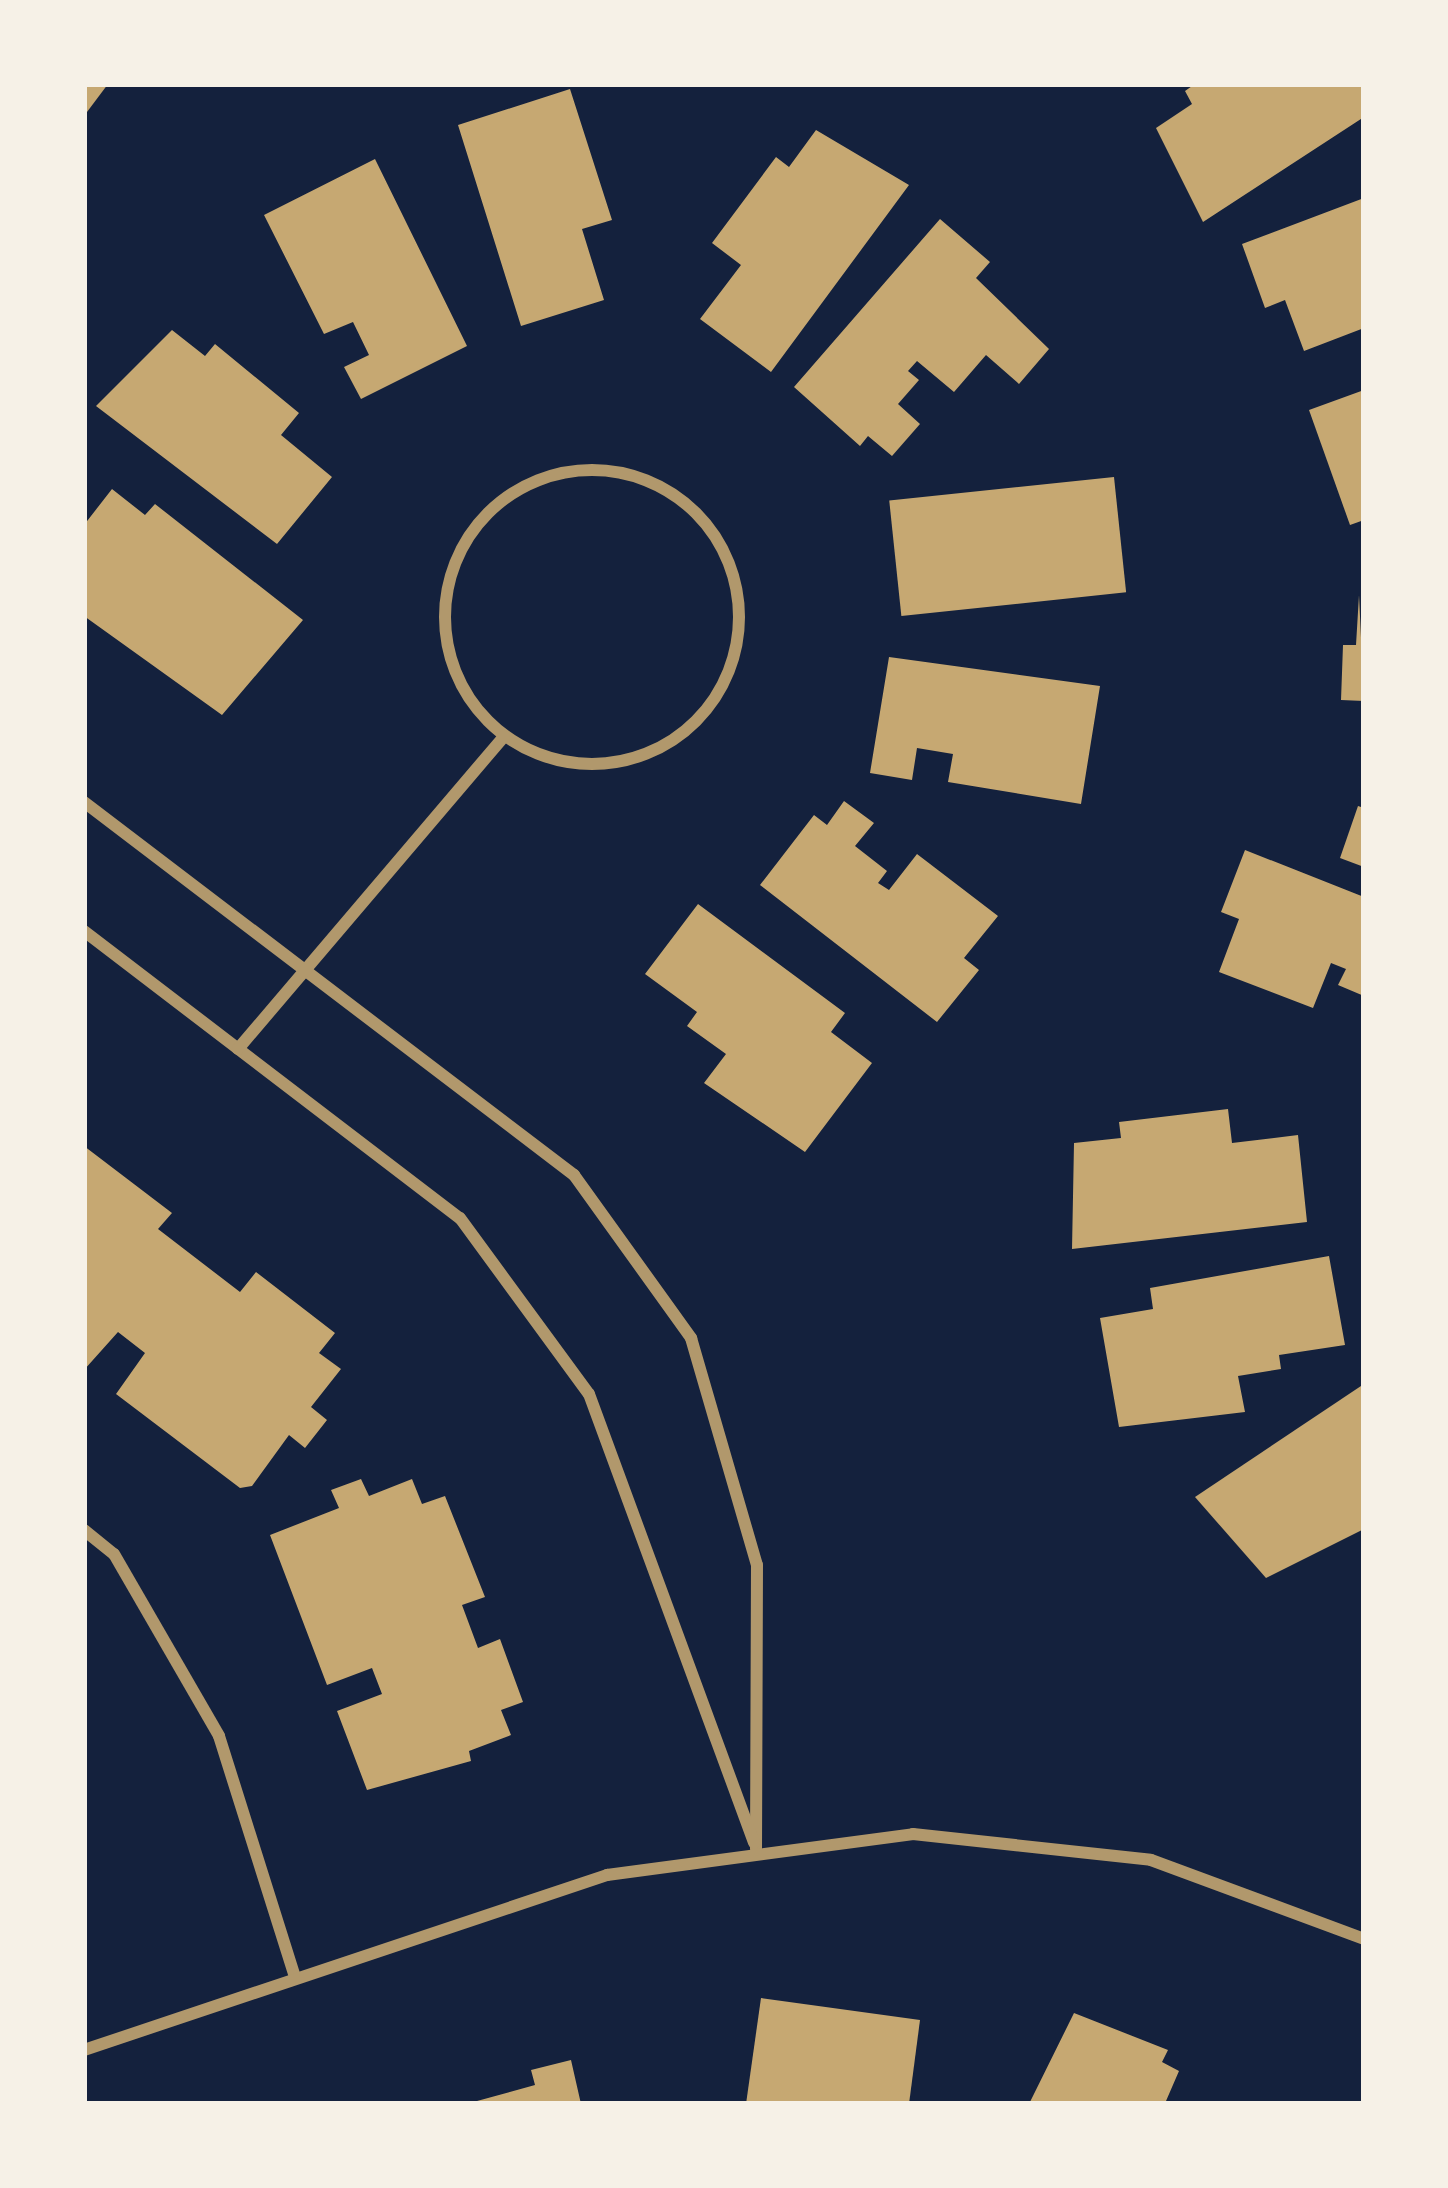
<!DOCTYPE html>
<html>
<head>
<meta charset="utf-8">
<style>
  body { margin:0 }
  #map { position:relative; width:1448px; height:2188px; overflow:hidden; background:#14213d; font-family:Inter,sans-serif }
  div>[style] { position:absolute }
  .building>* { inset:0; background:#c6a872; transform-origin:0 0 }
  .minor>* { height:12px; margin:-6px; padding:0 6px; transform-origin:6px; border-radius:6px; background:#b1986c }
  .minor>.ring { margin:-6px; padding:0; box-sizing:content-box; background:none; border:12px solid #b1986c; border-radius:50% }
  span { translate:-50% -50%; white-space:nowrap; text-align:center; line-height:1.15; -webkit-text-stroke:12px #f6f1e7; paint-order:stroke }
  .frame { position:absolute; inset:0; border:87px solid #f6f1e7; pointer-events:none }
</style>
</head>
<body>
<div id="map">
  <div class="building">
    <i style="clip-path:polygon(84px 84px,108px 84px,84px 116px)"></i>
    <i style="clip-path:polygon(1195px 84px,1364px 84px,1364px 117px,1203px 222px,1156px 128px,1192px 104px,1185px 91px)"></i>
    <i style="clip-path:polygon(570px 89px,612px 220px,582px 229px,604px 300px,521px 326px,458px 125px)"></i>
    <i style="clip-path:polygon(816px 130px,909px 185px,771px 372px,700px 319px,741px 265px,712px 243px,776px 157px,789px 167px)"></i>
    <i style="clip-path:polygon(375px 159px,467px 346px,361px 399px,344px 367px,369px 355px,353px 322px,324px 334px,264px 215px)"></i>
    <i style="clip-path:polygon(1364px 198px,1364px 328px,1304px 351px,1285px 300px,1265px 308px,1242px 244px)"></i>
    <i style="clip-path:polygon(940px 219px,990px 262px,976px 278px,1049px 349px,1019px 384px,986px 355px,954px 392px,917px 361px,908px 371px,919px 380px,898px 404px,920px 424px,892px 456px,868px 436px,860px 446px,794px 387px)"></i>
    <i style="clip-path:polygon(172px 330px,205px 356px,215px 344px,299px 413px,281px 435px,332px 477px,277px 544px,96px 406px)"></i>
    <i style="clip-path:polygon(1364px 390px,1364px 520px,1350px 525px,1309px 410px)"></i>
    <i style="left:1114px;top:477px;width:116px;height:226px;rotate:84deg"></i>
    <i style="clip-path:polygon(112px 489px,145px 515px,155px 504px,303px 620px,222px 715px,84px 616px,84px 525px)"></i>
    <i style="clip-path:polygon(1359px 595px,1364px 701px,1341px 700px,1343px 645px,1356px 645px)"></i>
    <i style="clip-path:polygon(889px 657px,1100px 686px,1081px 804px,948px 782px,953px 754px,917px 748px,912px 780px,870px 773px)"></i>
    <i style="clip-path:polygon(844px 801px,874px 823px,855px 846px,887px 871px,878px 883px,889px 890px,917px 854px,998px 916px,964px 958px,979px 970px,937px 1022px,760px 885px,814px 815px,827px 825px)"></i>
    <i style="clip-path:polygon(1358px 806px,1364px 808px,1364px 867px,1340px 858px)"></i>
    <i style="clip-path:polygon(1245px 850px,1364px 897px,1364px 996px,1338px 985px,1346px 969px,1331px 963px,1313px 1008px,1219px 972px,1239px 919px,1221px 912px)"></i>
    <i style="clip-path:polygon(698px 904px,845px 1013px,831px 1032px,872px 1063px,805px 1152px,704px 1083px,726px 1054px,687px 1026px,697px 1012px,645px 974px)"></i>
    <i style="clip-path:polygon(1228px 1109px,1232px 1143px,1298px 1135px,1307px 1222px,1072px 1249px,1074px 1143px,1121px 1138px,1119px 1122px)"></i>
    <i style="clip-path:polygon(84px 1146px,172px 1213px,158px 1229px,240px 1292px,256px 1272px,335px 1333px,319px 1353px,341px 1369px,311px 1407px,327px 1420px,305px 1448px,289px 1435px,252px 1486px,240px 1488px,116px 1394px,145px 1353px,118px 1332px,84px 1370px)"></i>
    <i style="clip-path:polygon(1329px 1256px,1345px 1345px,1279px 1355px,1281px 1369px,1238px 1376px,1245px 1412px,1119px 1427px,1100px 1318px,1153px 1309px,1150px 1288px)"></i>
    <i style="clip-path:polygon(1364px 1384px,1364px 1529px,1266px 1578px,1195px 1497px)"></i>
    <i style="clip-path:polygon(361px 1479px,369px 1496px,412px 1479px,422px 1504px,445px 1496px,485px 1597px,462px 1605px,478px 1648px,500px 1639px,523px 1702px,501px 1710px,511px 1735px,469px 1751px,471px 1761px,367px 1790px,337px 1711px,382px 1694px,372px 1668px,327px 1685px,270px 1535px,339px 1508px,331px 1490px)"></i>
    <i style="clip-path:polygon(761px 1998px,920px 2020px,909px 2104px,746px 2104px)"></i>
    <i style="clip-path:polygon(1074px 2013px,1168px 2050px,1162px 2062px,1179px 2071px,1166px 2101px,1184px 2104px,1029px 2104px)"></i>
    <i style="clip-path:polygon(571px 2060px,581px 2104px,466px 2104px,535px 2085px,531px 2070px)"></i>
  </div>
  <div class="minor">
    <i class="ring" style="left:445px;top:470px;width:282px;height:282px"></i>
    <i style="left:84px;top:802px;width:616px;rotate:37.28deg"></i>
    <i style="left:574px;top:1175px;width:201px;rotate:54.3deg"></i>
    <i style="left:691px;top:1338px;width:236px;rotate:73.8deg"></i>
    <i style="left:757px;top:1565px;width:284px;rotate:90.2deg"></i>
    <i style="left:84px;top:931px;width:473px;rotate:37.4deg"></i>
    <i style="left:460px;top:1218px;width:218px;rotate:53.8deg"></i>
    <i style="left:589px;top:1394px;width:478px;rotate:69.8deg"></i>
    <i style="left:238px;top:1049px;width:410px;rotate:-49.6deg"></i>
    <i style="left:84px;top:1530px;width:38px;rotate:39deg"></i>
    <i style="left:114px;top:1554px;width:210px;rotate:60deg"></i>
    <i style="left:219px;top:1736px;width:250px;rotate:72.5deg"></i>
    <i style="left:84px;top:2050px;width:552px;rotate:-18.5deg"></i>
    <i style="left:607px;top:1875px;width:309px;rotate:-7.6deg"></i>
    <i style="left:913px;top:1834px;width:239px;rotate:6.2deg"></i>
    <i style="left:1151px;top:1860px;width:227px;rotate:20.3deg"></i>
  </div>
  <div class="frame"></div>
</div>
</body>
</html>
